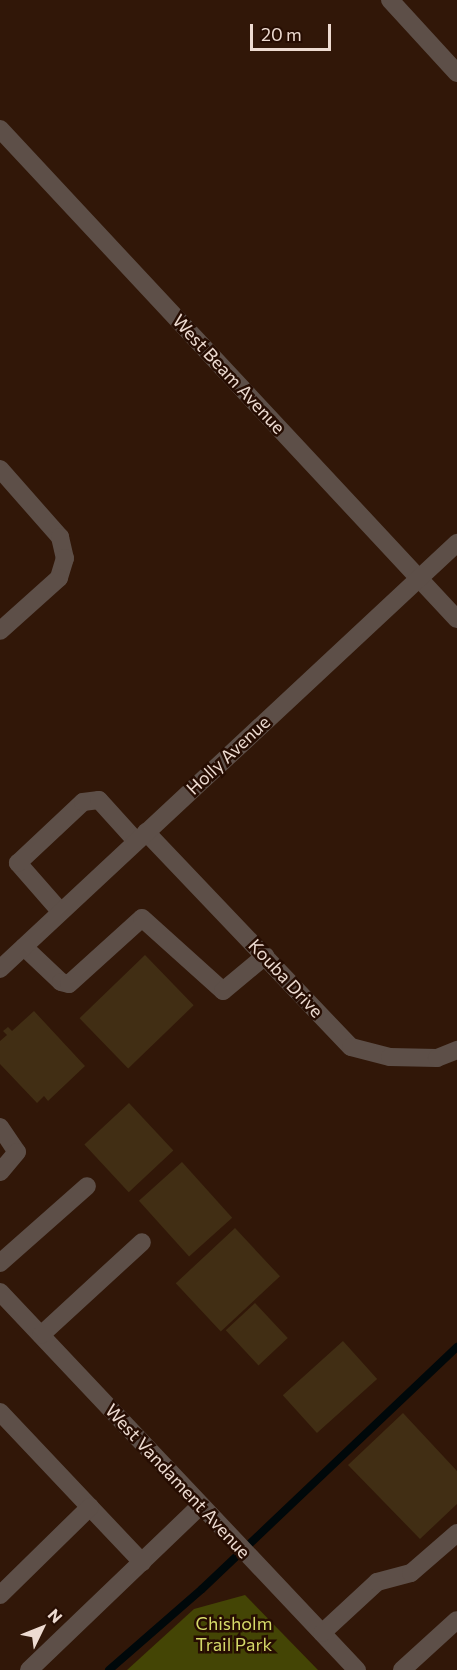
<!DOCTYPE html>
<html>
<head>
<meta charset="utf-8">
<style>
  body { margin:0 }
  #map { position:relative; width:457px; height:1670px; overflow:hidden; background:#311708; font-family:Commissioner,sans-serif }
  div>[style] { position:absolute }
  .green>* { inset:0; background:#444505 }
  .stream>* { height:8px; margin:-4px; padding:0 4px; transform-origin:4px; border-radius:4px; background:#00080a }
  .building>* { inset:0; background:#412e14; transform-origin:0 0 }
  .minor>* { height:18px; margin:-9px; padding:0 9px; transform-origin:9px; border-radius:9px; background:#5d4f48 }
  span { translate:-50% -50%; white-space:nowrap; text-align:center; line-height:1.15; -webkit-text-stroke:5px #260d02; paint-order:stroke }
  .street-label { font-size:18px; color:#eddbd1 }
  .park-label { font-size:18px; color:#d5d969 }
  .north { position:absolute; left:12px; top:1598px; width:60px; height:60px; -webkit-text-stroke:4px #260d02; paint-order:stroke; rotate:47deg; font-size:16px; font-weight:700; line-height:24px; text-align:center; color:#eddbd1 }
  .north::after { content:''; display:block; margin:auto; width:21px; height:27px; background:#eddbd1; clip-path:polygon(50% 0,100% 100%,50% 72%,0 100%) }
  .scale { position:absolute; left:250px; top:24px; width:81px; height:27px; box-sizing:border-box; border:3px solid #eddbd1; border-top:0; padding-left:8px; font-size:18px; line-height:21px; white-space:nowrap; color:#eddbd1; -webkit-text-stroke:4px #260d02; paint-order:stroke }
</style>
</head>
<body>
<div id="map">
  <div class="green">
    <i style="clip-path:polygon(245px 1595px,318px 1670px,127px 1670px,194px 1609px)"></i>
  </div>
  <div class="stream">
    <i style="left:109px;top:1670px;width:123px;rotate:-41.1deg"></i>
    <i style="left:202px;top:1589px;width:352px;rotate:-43.5deg"></i>
  </div>
  <div class="building">
    <i style="left:145px;top:955px;width:70px;height:91px;rotate:46deg"></i>
    <i style="clip-path:polygon(34px 1011px,85px 1066px,48px 1101px,44px 1096px,37px 1103px,0 1064px,0 1041px,7px 1035px,3px 1031px,8px 1027px,12px 1031px)"></i>
    <i style="left:129px;top:1103px;width:65px;height:61px;rotate:47deg"></i>
    <i style="left:182px;top:1162px;width:75px;height:58px;rotate:48deg"></i>
    <i style="left:235px;top:1228px;width:66px;height:81px;rotate:47deg"></i>
    <i style="left:255px;top:1303px;width:48px;height:40px;rotate:47deg"></i>
    <i style="left:343px;top:1341px;width:51px;height:81px;rotate:48deg"></i>
    <i style="clip-path:polygon(403px 1413px,457px 1471px,457px 1504px,420px 1539px,348px 1465px)"></i>
  </div>
  <div class="minor">
    <i style="left:390px;top:0;width:99px;rotate:47.5deg"></i>
    <i style="left:0;top:129px;width:670px;rotate:47deg"></i>
    <i style="left:0;top:469px;width:91px;rotate:48.6deg"></i>
    <i style="left:60px;top:537px;width:22px;rotate:77deg"></i>
    <i style="left:65px;top:558px;width:21px;rotate:107deg"></i>
    <i style="left:59px;top:578px;width:79px;rotate:138.1deg"></i>
    <i style="left:146px;top:832px;width:297px;rotate:46.4deg"></i>
    <i style="left:351px;top:1047px;width:40px;rotate:14.4deg"></i>
    <i style="left:390px;top:1057px;width:47px;rotate:1.2deg"></i>
    <i style="left:437px;top:1058px;width:22px;rotate:-22deg"></i>
    <i style="left:60px;top:911px;width:64px;rotate:-131.2deg"></i>
    <i style="left:18px;top:863px;width:89px;rotate:-43.2deg"></i>
    <i style="left:83px;top:802px;width:16px;rotate:-7deg"></i>
    <i style="left:99px;top:800px;width:55px;rotate:47.9deg"></i>
    <i style="left:24px;top:947px;width:51px;rotate:43.4deg"></i>
    <i style="left:61px;top:982px;width:8px;rotate:14deg"></i>
    <i style="left:69px;top:984px;width:98px;rotate:-42.1deg"></i>
    <i style="left:142px;top:918px;width:109px;rotate:42deg"></i>
    <i style="left:223px;top:991px;width:55px;rotate:-39.8deg"></i>
    <i style="left:0;top:969px;width:625px;rotate:-42.99deg"></i>
    <i style="left:0;top:1127px;width:30px;rotate:56deg"></i>
    <i style="left:17px;top:1152px;width:26px;rotate:130deg"></i>
    <i style="left:0;top:1263px;width:116px;rotate:-41.5deg"></i>
    <i style="left:0;top:1292px;width:520px;rotate:46.64deg"></i>
    <i style="left:41px;top:1335px;width:137px;rotate:-42.6deg"></i>
    <i style="left:0;top:1412px;width:207px;rotate:46.6deg"></i>
    <i style="left:0;top:1595px;width:126px;rotate:-44.4deg"></i>
    <i style="left:322px;top:1633px;width:75px;rotate:-42.8deg"></i>
    <i style="left:377px;top:1582px;width:35px;rotate:-15deg"></i>
    <i style="left:411px;top:1573px;width:61px;rotate:-41deg"></i>
    <i style="left:29px;top:1670px;width:238px;rotate:-43.8deg"></i>
    <i style="left:402px;top:1670px;width:74px;rotate:-42.3deg"></i>
  </div>
  <div class="street-label">
    <span style="left:229px;top:374px;rotate:47deg">West Beam Avenue</span>
    <span style="left:228px;top:755px;rotate:-43deg">Holly Avenue</span>
    <span style="left:286px;top:978px;rotate:47deg">Kouba Drive</span>
    <span style="left:178px;top:1481px;rotate:47deg">West Vandament Avenue</span>
  </div>
  <div class="park-label">
    <span style="left:234px;top:1634px">Chisholm<br>Trail Park</span>
  </div>
  <div class="north">N</div>
  <div class="scale">20 m</div>
</div>
</body>
</html>
